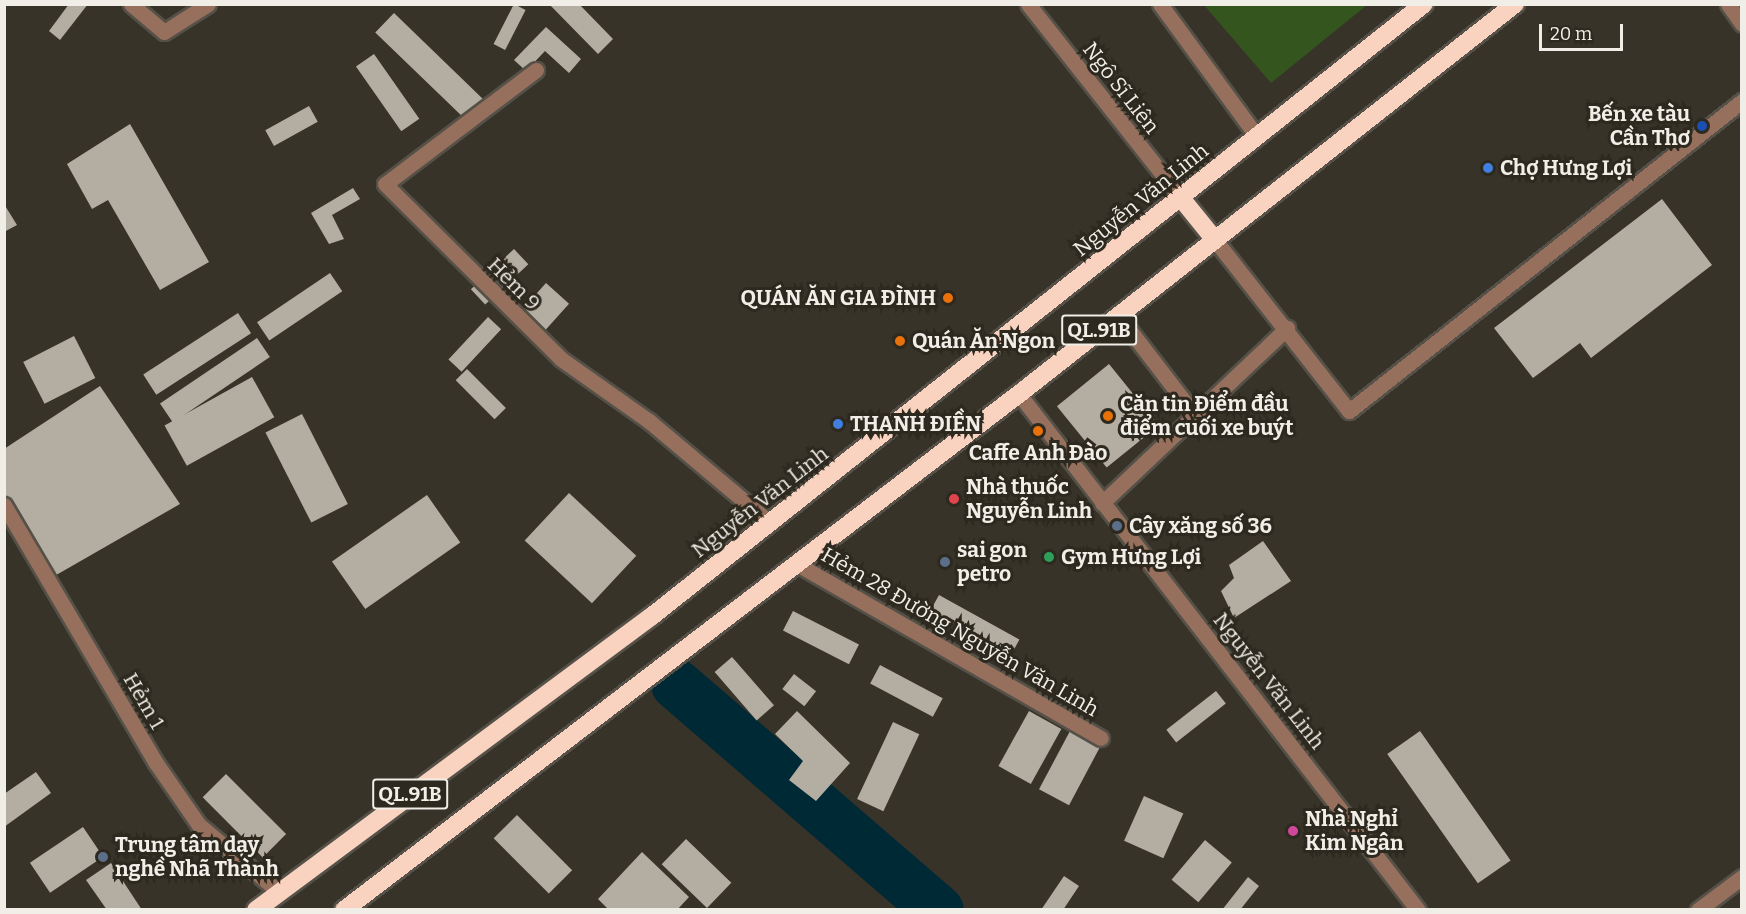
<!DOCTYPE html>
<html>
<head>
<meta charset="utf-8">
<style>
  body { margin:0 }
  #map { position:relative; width:1746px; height:914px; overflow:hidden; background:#373329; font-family:Bitter,serif }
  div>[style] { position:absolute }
  .green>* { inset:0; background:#34561e }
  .river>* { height:51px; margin:-25.5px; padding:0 25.5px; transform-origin:25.5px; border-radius:25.5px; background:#002936 }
  .building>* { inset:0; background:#b4aea2; transform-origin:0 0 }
  .roads { filter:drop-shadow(2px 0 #555148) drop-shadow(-2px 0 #555148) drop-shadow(0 2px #555148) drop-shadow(0 -2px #555148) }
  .minor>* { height:15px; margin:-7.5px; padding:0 7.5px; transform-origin:7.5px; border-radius:7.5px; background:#97705d }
  .highway>* { height:18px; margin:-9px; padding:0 9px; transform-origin:9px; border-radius:9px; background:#fad3c0 }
  .dots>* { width:16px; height:16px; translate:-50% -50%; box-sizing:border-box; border:3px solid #2d291f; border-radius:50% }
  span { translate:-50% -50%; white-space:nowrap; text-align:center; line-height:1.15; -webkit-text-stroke:6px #2d291f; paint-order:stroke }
  .shield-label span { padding:2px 4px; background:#2d291f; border:2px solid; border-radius:4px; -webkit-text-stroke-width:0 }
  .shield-label { font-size:20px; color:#f1eee8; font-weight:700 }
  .street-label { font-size:21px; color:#f1eee8 }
  .poi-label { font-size:21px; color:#f1eee8; font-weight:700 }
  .right { translate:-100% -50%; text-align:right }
  .left { translate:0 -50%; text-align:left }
  .frame { position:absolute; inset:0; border:6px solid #f1eee8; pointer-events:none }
  .scale { position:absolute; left:1539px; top:24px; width:84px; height:27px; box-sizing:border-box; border:3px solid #f1eee8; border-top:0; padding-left:8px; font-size:18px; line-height:21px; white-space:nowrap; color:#f1eee8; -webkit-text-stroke:4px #2d291f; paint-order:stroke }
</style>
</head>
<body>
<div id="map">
  <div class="green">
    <i style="clip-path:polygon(1204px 5px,1367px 5px,1271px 83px)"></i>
  </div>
  <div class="river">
    <i style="left:676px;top:684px;width:346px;rotate:40.8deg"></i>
  </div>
  <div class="building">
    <i style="clip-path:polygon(69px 4px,88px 4px,60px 40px,49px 31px)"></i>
    <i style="left:514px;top:4px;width:13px;height:45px;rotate:27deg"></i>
    <i style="clip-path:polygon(549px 4px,579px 4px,613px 39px,598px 54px)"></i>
    <i style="left:394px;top:13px;width:128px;height:27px;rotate:44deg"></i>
    <i style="clip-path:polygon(546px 27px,581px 59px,569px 73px,545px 51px,526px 71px,514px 60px)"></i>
    <i style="left:374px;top:54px;width:79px;height:22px;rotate:55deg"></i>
    <i style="left:309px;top:106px;width:18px;height:50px;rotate:61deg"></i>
    <i style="clip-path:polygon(130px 124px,209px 262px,160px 290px,108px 200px,92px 209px,67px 164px)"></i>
    <i style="clip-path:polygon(353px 188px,360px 199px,332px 215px,344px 239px,329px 244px,311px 213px)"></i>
    <i style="clip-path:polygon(1662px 199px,1712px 265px,1591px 358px,1580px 343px,1533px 378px,1494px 328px)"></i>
    <i style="clip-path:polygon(4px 204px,17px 225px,4px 232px)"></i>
    <i style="left:514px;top:249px;width:21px;height:59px;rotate:47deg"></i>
    <i style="left:330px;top:273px;width:22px;height:88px;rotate:56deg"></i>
    <i style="left:546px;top:283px;width:31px;height:50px;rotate:42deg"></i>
    <i style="left:238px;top:313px;width:24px;height:113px;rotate:57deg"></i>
    <i style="left:488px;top:317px;width:18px;height:58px;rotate:43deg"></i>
    <i style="left:74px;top:336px;width:47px;height:57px;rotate:63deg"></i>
    <i style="left:257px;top:338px;width:23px;height:117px;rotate:56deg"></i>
    <i style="left:1109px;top:364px;width:79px;height:67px;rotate:51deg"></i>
    <i style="left:467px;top:369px;width:55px;height:16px;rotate:45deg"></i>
    <i style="left:252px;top:377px;width:46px;height:100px;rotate:61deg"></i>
    <i style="clip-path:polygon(100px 386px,180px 504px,51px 578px,4px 494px,4px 449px)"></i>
    <i style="left:302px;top:414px;width:101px;height:41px;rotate:63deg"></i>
    <i style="left:569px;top:493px;width:92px;height:65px;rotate:43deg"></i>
    <i style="left:427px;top:495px;width:58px;height:116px;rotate:55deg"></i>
    <i style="clip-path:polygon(1263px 541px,1291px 581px,1234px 618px,1221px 591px,1234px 578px,1229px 565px)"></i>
    <i style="left:939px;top:595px;width:92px;height:18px;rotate:29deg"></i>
    <i style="left:793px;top:611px;width:74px;height:22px;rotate:27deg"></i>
    <i style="left:732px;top:657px;width:64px;height:23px;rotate:49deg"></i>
    <i style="left:880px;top:665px;width:71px;height:21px;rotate:28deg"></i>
    <i style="left:794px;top:674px;width:28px;height:19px;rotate:38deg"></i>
    <i style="left:1216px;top:691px;width:16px;height:63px;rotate:52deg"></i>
    <i style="clip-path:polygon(797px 711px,850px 763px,816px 801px,789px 780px,803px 761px,775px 734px)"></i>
    <i style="left:1029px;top:711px;width:37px;height:63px;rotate:29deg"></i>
    <i style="left:893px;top:722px;width:29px;height:85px;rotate:25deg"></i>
    <i style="left:1070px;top:731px;width:34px;height:66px;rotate:28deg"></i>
    <i style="left:1420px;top:731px;width:158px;height:40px;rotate:55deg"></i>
    <i style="clip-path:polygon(36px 772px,51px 793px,4px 827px,4px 794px)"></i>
    <i style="left:226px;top:774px;width:85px;height:33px;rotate:45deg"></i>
    <i style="left:1144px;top:796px;width:43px;height:49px;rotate:24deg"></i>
    <i style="left:517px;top:815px;width:78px;height:33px;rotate:45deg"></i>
    <i style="left:83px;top:827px;width:36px;height:64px;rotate:56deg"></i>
    <i style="left:686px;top:839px;width:63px;height:35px;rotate:44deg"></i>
    <i style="left:1205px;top:840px;width:35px;height:52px;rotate:40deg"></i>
    <i style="clip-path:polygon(642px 852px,689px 897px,677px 910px,609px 910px,598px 899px)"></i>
    <i style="clip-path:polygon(111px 863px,142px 910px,107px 910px,86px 880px)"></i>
    <i style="clip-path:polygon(1064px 876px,1079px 886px,1063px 910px,1041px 910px)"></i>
    <i style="clip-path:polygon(1248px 877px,1259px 886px,1240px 910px,1222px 910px)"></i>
  </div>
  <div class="roads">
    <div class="minor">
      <i style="left:131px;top:4px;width:43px;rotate:40.3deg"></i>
      <i style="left:164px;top:32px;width:52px;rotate:-32.5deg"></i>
      <i style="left:1028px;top:4px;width:247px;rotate:51.7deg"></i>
      <i style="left:1160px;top:4px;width:162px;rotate:53.8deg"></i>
      <i style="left:1728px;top:4px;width:24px;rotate:55deg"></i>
      <i style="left:536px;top:70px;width:189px;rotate:142.9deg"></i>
      <i style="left:385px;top:184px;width:248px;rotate:44.8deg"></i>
      <i style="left:561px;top:359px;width:108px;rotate:35.2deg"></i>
      <i style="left:649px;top:421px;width:158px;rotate:40.1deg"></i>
      <i style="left:1215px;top:240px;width:217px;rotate:51.9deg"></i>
      <i style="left:1349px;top:411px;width:501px;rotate:-38.27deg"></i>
      <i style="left:1118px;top:315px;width:125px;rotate:52.5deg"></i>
      <i style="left:1019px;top:394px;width:652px;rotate:52.29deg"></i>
      <i style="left:1102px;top:503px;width:255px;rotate:-43.4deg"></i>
      <i style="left:4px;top:505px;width:299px;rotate:59.5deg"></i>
      <i style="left:156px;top:763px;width:75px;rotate:55.3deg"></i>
      <i style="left:199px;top:825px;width:104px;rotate:39.9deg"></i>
      <i style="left:797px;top:564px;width:350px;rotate:29.8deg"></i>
      <i style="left:1698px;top:910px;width:55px;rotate:-36.9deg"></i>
    </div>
    <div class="highway">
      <i style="left:1181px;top:198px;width:54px;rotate:51deg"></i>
      <i style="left:256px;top:910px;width:493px;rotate:-36.6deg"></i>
      <i style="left:652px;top:616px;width:985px;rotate:-38.41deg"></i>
      <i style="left:344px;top:910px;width:850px;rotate:-37.4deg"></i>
      <i style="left:1019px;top:394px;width:631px;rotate:-38.18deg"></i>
    </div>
  </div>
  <div class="dots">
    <i style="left:1702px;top:126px;background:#1a4fb4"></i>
    <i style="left:1488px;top:168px;background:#3f7fe0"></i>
    <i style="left:948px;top:298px;background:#e8710a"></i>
    <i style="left:900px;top:341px;background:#e8710a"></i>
    <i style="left:1108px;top:416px;background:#e8710a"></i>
    <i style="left:838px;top:424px;background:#3f7fe0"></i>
    <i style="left:1038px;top:431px;background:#e8710a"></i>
    <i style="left:954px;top:499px;background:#e0444e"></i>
    <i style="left:1117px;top:526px;background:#5c6f8a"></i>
    <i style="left:1049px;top:557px;background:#2e9e5b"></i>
    <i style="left:945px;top:562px;background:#5c6f8a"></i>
    <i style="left:1293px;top:831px;background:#d1479c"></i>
    <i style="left:103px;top:857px;background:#5c6f8a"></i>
  </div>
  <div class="shield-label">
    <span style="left:1099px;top:330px">QL.91B</span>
    <span style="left:410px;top:794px">QL.91B</span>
  </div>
  <div class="street-label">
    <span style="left:1121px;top:88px;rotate:52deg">Ngô Sĩ Liên</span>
    <span style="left:1141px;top:200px;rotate:-39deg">Nguyễn Văn Linh</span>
    <span style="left:514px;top:284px;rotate:45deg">Hẻm 9</span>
    <span style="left:760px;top:502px;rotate:-38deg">Nguyễn Văn Linh</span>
    <span style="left:960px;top:632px;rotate:30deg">Hẻm 28 Đường Nguyễn Văn Linh</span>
    <span style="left:1269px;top:681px;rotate:52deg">Nguyễn Văn Linh</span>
    <span style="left:144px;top:701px;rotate:60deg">Hẻm 1</span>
  </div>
  <div class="poi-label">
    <span class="right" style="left:1690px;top:126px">Bến xe tàu<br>Cần Thơ</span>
    <span class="left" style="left:1500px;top:168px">Chợ Hưng Lợi</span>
    <span class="right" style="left:936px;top:298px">QUÁN ĂN GIA ĐÌNH</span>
    <span class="left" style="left:912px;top:341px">Quán Ăn Ngon</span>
    <span class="left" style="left:1120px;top:416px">Căn tin Điểm đầu<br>điểm cuối xe buýt</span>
    <span class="left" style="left:850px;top:424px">THANH ĐIỀN</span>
    <span style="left:1038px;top:453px">Caffe Anh Đào</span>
    <span class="left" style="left:966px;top:499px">Nhà thuốc<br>Nguyễn Linh</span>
    <span class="left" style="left:1129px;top:526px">Cây xăng số 36</span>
    <span class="left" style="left:957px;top:562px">sai gon<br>petro</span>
    <span class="left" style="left:1061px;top:557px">Gym Hưng Lợi</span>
    <span class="left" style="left:1305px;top:831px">Nhà Nghỉ<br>Kim Ngân</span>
    <span class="left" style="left:115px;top:857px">Trung tâm dạy<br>nghề Nhã Thành</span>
  </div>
  <div class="frame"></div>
  <div class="scale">20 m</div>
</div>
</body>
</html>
